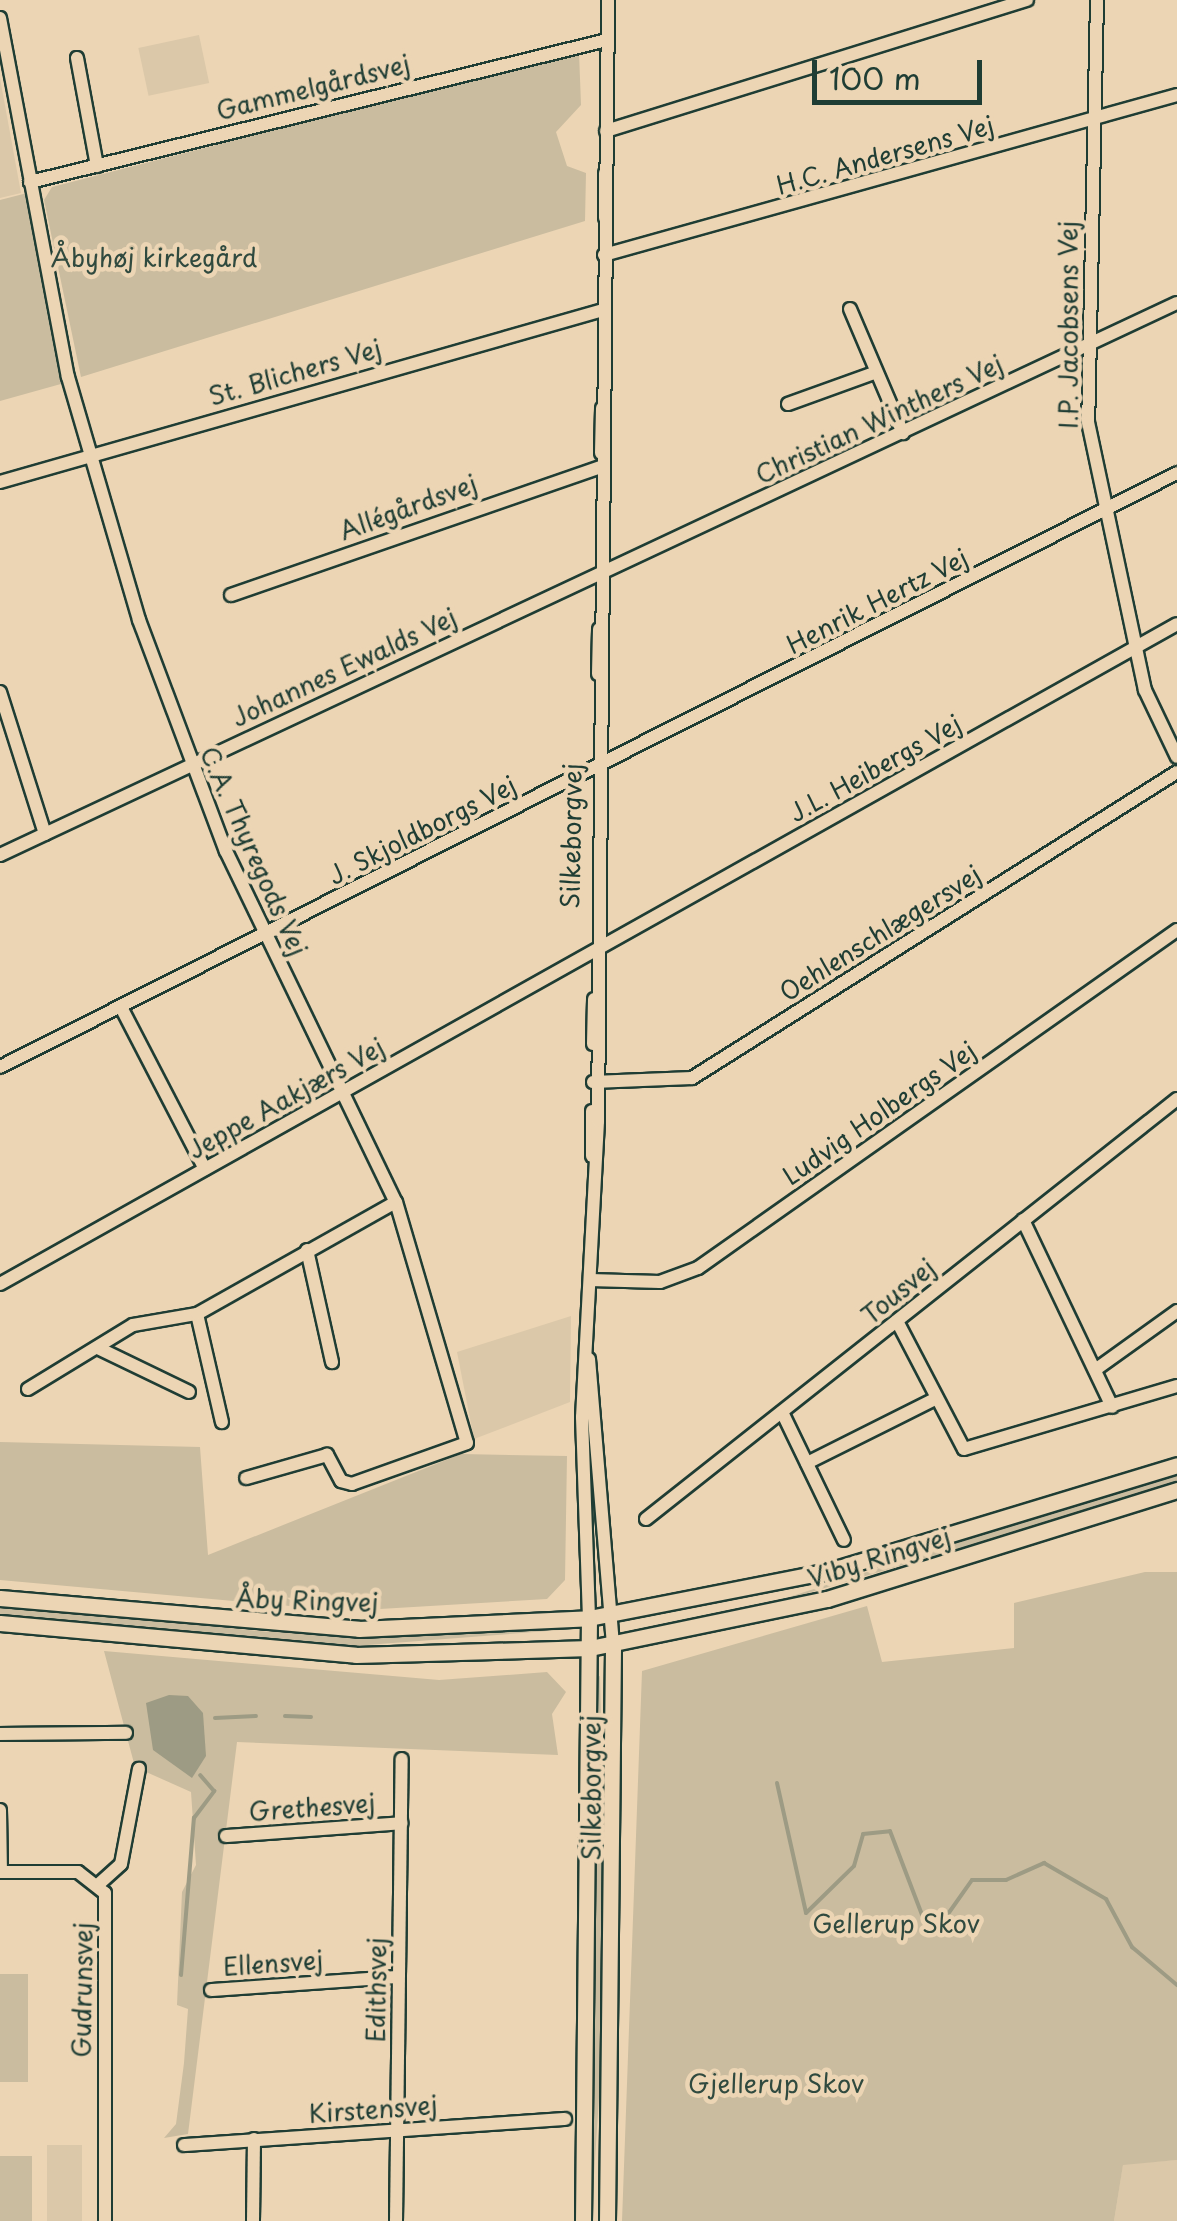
<!DOCTYPE html>
<html>
<head>
<meta charset="utf-8">
<style>
  body { margin:0 }
  #map { position:relative; width:1177px; height:2221px; overflow:hidden; background:#ecd5b4; font-family:"Playpen Sans",sans-serif }
  div>[style] { position:absolute }
  .built>* { inset:0; background:#dbc8a9; transform-origin:0 0 }
  .green>* { inset:0; background:#cabc9f; transform-origin:0 0 }
  .water>* { inset:0; background:#9d9b84 }
  .stream>* { height:4px; margin:-2px; padding:0 2px; transform-origin:2px; border-radius:2px; background:#9d9b84 }
  .roads { filter:drop-shadow(2px 0 #1f3d34) drop-shadow(-2px 0 #1f3d34) drop-shadow(0 2px #1f3d34) drop-shadow(0 -2px #1f3d34) }
  .minor>* { height:12px; margin:-6px; padding:0 6px; transform-origin:6px; border-radius:6px; background:#ecd5b4 }
  .major>* { height:15px; margin:-7.5px; padding:0 7.5px; transform-origin:7.5px; border-radius:7.5px; background:#ecd5b4 }
  span { translate:-50% -50%; white-space:nowrap; text-align:center; line-height:1.15; -webkit-text-stroke:9px #ecd5b4; paint-order:stroke }
  .street-label { font-size:25px; color:#1f3d34 }
  .park-label { font-size:25px; color:#304a3f }
  .scale { position:absolute; left:812px; top:60px; width:170px; height:45px; box-sizing:border-box; border:5px solid #1f3d34; border-top:0; padding-left:12px; font-size:30px; line-height:35px; white-space:nowrap; color:#1f3d34; -webkit-text-stroke:8px #ecd5b4; paint-order:stroke }
</style>
</head>
<body>
<div id="map">
  <div class="built">
    <i style="left:199px;top:35px;width:49px;height:62px;rotate:78deg"></i>
    <i style="clip-path:polygon(0 78px,21px 193px,0 198px)"></i>
    <i style="clip-path:polygon(571px 1316px,570px 1402px,474px 1439px,457px 1352px)"></i>
    <i style="left:47px;top:2145px;width:35px;height:76px"></i>
    <i style="clip-path:polygon(1177px 2160px,1177px 2221px,1114px 2221px,1123px 2164px)"></i>
  </div>
  <div class="green">
    <i style="clip-path:polygon(579px 52px,581px 105px,556px 132px,567px 166px,586px 173px,585px 221px,81px 377px,44px 200px,52px 187px)"></i>
    <i style="clip-path:polygon(31px 192px,68px 382px,0 401px,0 200px)"></i>
    <i style="clip-path:polygon(0 1442px,200px 1447px,208px 1555px,461px 1454px,567px 1456px,565px 1580px,547px 1599px,346px 1611px,0 1580px)"></i>
    <i style="clip-path:polygon(1177px 1472px,1177px 1482px,1140px 1495px,743px 1612px)"></i>
    <i style="clip-path:polygon(1145px 1572px,1177px 1572px,1177px 2160px,1123px 2165px,1114px 2221px,622px 2221px,642px 1671px,867px 1606px,882px 1662px,1014px 1648px,1014px 1603px)"></i>
    <i style="clip-path:polygon(0 1605px,269px 1632px,560px 1630px,341px 1647px,0 1615px)"></i>
    <i style="clip-path:polygon(104px 1651px,439px 1680px,547px 1672px,566px 1692px,552px 1714px,558px 1755px,237px 1742px,188px 2134px,164px 2138px,176px 2124px,184px 2063px,188px 2009px,177px 2005px,182px 1892px,196px 1865px,191px 1792px,135px 1767px)"></i>
    <i style="clip-path:polygon(600px 1676px,607px 1974px,591px 2221px,597px 1677px)"></i>
    <i style="left:0;top:1974px;width:28px;height:108px"></i>
    <i style="left:0;top:2156px;width:32px;height:65px"></i>
  </div>
  <div class="water">
    <i style="clip-path:polygon(169px 1695px,188px 1696px,203px 1713px,206px 1756px,192px 1778px,153px 1750px,146px 1703px)"></i>
  </div>
  <div class="stream">
    <i style="left:285px;top:1716px;width:26px;rotate:2deg"></i>
    <i style="left:215px;top:1718px;width:41px;rotate:-2.8deg"></i>
    <i style="left:777px;top:1783px;width:133px;rotate:77.4deg"></i>
    <i style="left:806px;top:1913px;width:67px;rotate:-44.4deg"></i>
    <i style="left:854px;top:1866px;width:33px;rotate:-74deg"></i>
    <i style="left:863px;top:1834px;width:27px;rotate:-6deg"></i>
    <i style="left:890px;top:1831px;width:95px;rotate:69.1deg"></i>
    <i style="left:924px;top:1920px;width:19px;rotate:3deg"></i>
    <i style="left:943px;top:1921px;width:50px;rotate:-54.7deg"></i>
    <i style="left:972px;top:1880px;width:34px"></i>
    <i style="left:1006px;top:1880px;width:42px;rotate:-24.1deg"></i>
    <i style="left:1044px;top:1863px;width:72px;rotate:30.1deg"></i>
    <i style="left:1106px;top:1899px;width:55px;rotate:61.6deg"></i>
    <i style="left:1132px;top:1947px;width:59px;rotate:40.2deg"></i>
    <i style="left:181px;top:1975px;width:158px;rotate:-85.3deg"></i>
    <i style="left:194px;top:1818px;width:34px;rotate:-53deg"></i>
    <i style="left:214px;top:1791px;width:21px;rotate:-131deg"></i>
  </div>
  <div class="roads">
    <div class="minor">
      <i style="left:1097px;top:0;width:422px;rotate:91.2deg"></i>
      <i style="left:1088px;top:422px;width:274px;rotate:78deg"></i>
      <i style="left:1145px;top:690px;width:74px;rotate:64.5deg"></i>
      <i style="left:0;top:18px;width:365px;rotate:79.3deg"></i>
      <i style="left:68px;top:377px;width:253px;rotate:73.7deg"></i>
      <i style="left:139px;top:620px;width:247px;rotate:69.4deg"></i>
      <i style="left:226px;top:851px;width:390px;rotate:64.2deg"></i>
      <i style="left:396px;top:1202px;width:251px;rotate:73.6deg"></i>
      <i style="left:467px;top:1443px;width:122px;rotate:160.4deg"></i>
      <i style="left:352px;top:1484px;width:11px;rotate:-165deg"></i>
      <i style="left:341px;top:1481px;width:30px;rotate:-118deg"></i>
      <i style="left:327px;top:1455px;width:84px;rotate:164.1deg"></i>
      <i style="left:77px;top:58px;width:110px;rotate:79.5deg"></i>
      <i style="left:606px;top:131px;width:441px;rotate:-17.3deg"></i>
      <i style="left:30px;top:182px;width:594px;rotate:-13.83deg"></i>
      <i style="left:605px;top:218px;width:45px;rotate:-90deg"></i>
      <i style="left:604px;top:255px;width:595px;rotate:-15.6deg"></i>
      <i style="left:850px;top:309px;width:135px;rotate:66.9deg"></i>
      <i style="left:788px;top:404px;width:91px;rotate:-19.8deg"></i>
      <i style="left:601px;top:453px;width:45px;rotate:-88.7deg"></i>
      <i style="left:0;top:482px;width:627px;rotate:-15.92deg"></i>
      <i style="left:231px;top:595px;width:392px;rotate:-19.1deg"></i>
      <i style="left:598px;top:674px;width:45px;rotate:-88.7deg"></i>
      <i style="left:0;top:692px;width:149px;rotate:72.4deg"></i>
      <i style="left:0;top:855px;width:1300px;rotate:-25.13deg"></i>
      <i style="left:122px;top:1009px;width:180px;rotate:62.6deg"></i>
      <i style="left:593px;top:1044px;width:45px;rotate:-88.7deg"></i>
      <i style="left:0;top:1067px;width:1318px;rotate:-26.78deg"></i>
      <i style="left:593px;top:1082px;width:99px;rotate:-2.3deg"></i>
      <i style="left:692px;top:1078px;width:573px;rotate:-32.25deg"></i>
      <i style="left:592px;top:1156px;width:45px;rotate:-90deg"></i>
      <i style="left:1023px;top:1220px;width:207px;rotate:64.5deg"></i>
      <i style="left:307px;top:1250px;width:115px;rotate:77.4deg"></i>
      <i style="left:590px;top:1280px;width:70px;rotate:1.6deg"></i>
      <i style="left:660px;top:1282px;width:40px;rotate:-20.2deg"></i>
      <i style="left:698px;top:1268px;width:586px;rotate:-35.21deg"></i>
      <i style="left:0;top:1284px;width:1349px;rotate:-29.28deg"></i>
      <i style="left:197px;top:1314px;width:111px;rotate:77deg"></i>
      <i style="left:897px;top:1321px;width:144px;rotate:62.4deg"></i>
      <i style="left:964px;top:1449px;width:222px;rotate:-16.5deg"></i>
      <i style="left:98px;top:1348px;width:101px;rotate:25.8deg"></i>
      <i style="left:589px;top:1359px;width:287px;rotate:85.2deg"></i>
      <i style="left:1095px;top:1370px;width:101px;rotate:-35.7deg"></i>
      <i style="left:28px;top:1389px;width:123px;rotate:-31.4deg"></i>
      <i style="left:133px;top:1325px;width:65px;rotate:-9.8deg"></i>
      <i style="left:197px;top:1314px;width:228px;rotate:-29.4deg"></i>
      <i style="left:782px;top:1412px;width:142px;rotate:64.2deg"></i>
      <i style="left:807px;top:1463px;width:145px;rotate:-26.6deg"></i>
      <i style="left:646px;top:1519px;width:677px;rotate:-38.34deg"></i>
      <i style="left:589px;top:1618px;width:201px;rotate:-92deg"></i>
      <i style="left:582px;top:1417px;width:296px;rotate:-86.9deg"></i>
      <i style="left:598px;top:1121px;width:1121px;rotate:-89.49deg"></i>
      <i style="left:0;top:1734px;width:126px;rotate:-0.5deg"></i>
      <i style="left:0;top:1810px;width:62px;rotate:89.1deg"></i>
      <i style="left:226px;top:1836px;width:176px;rotate:-4.2deg"></i>
      <i style="left:0;top:1872px;width:78px"></i>
      <i style="left:78px;top:1872px;width:34px;rotate:38deg"></i>
      <i style="left:105px;top:1893px;width:328px;rotate:90deg"></i>
      <i style="left:100px;top:1883px;width:28px;rotate:-42deg"></i>
      <i style="left:121px;top:1864px;width:97px;rotate:-79.3deg"></i>
      <i style="left:211px;top:1990px;width:187px;rotate:-4deg"></i>
      <i style="left:184px;top:2145px;width:382px;rotate:-3.9deg"></i>
      <i style="left:253px;top:2221px;width:82px;rotate:-89.3deg"></i>
      <i style="left:396px;top:2221px;width:462px;rotate:-89.3deg"></i>
    </div>
    <div class="major">
      <i style="left:0;top:1598px;width:360px;rotate:4.9deg"></i>
      <i style="left:359px;top:1629px;width:230px;rotate:-2.7deg"></i>
      <i style="left:589px;top:1618px;width:245px;rotate:-11.1deg"></i>
      <i style="left:829px;top:1571px;width:364px;rotate:-16.9deg"></i>
      <i style="left:0;top:1623px;width:357px;rotate:5.1deg"></i>
      <i style="left:356px;top:1655px;width:234px;rotate:-1.7deg"></i>
      <i style="left:590px;top:1648px;width:242px;rotate:-11.7deg"></i>
      <i style="left:827px;top:1599px;width:367px;rotate:-17.3deg"></i>
      <i style="left:583px;top:2221px;width:603px;rotate:-89.43deg"></i>
      <i style="left:607px;top:2221px;width:576px;rotate:-89.4deg"></i>
    </div>
  </div>
  <div class="street-label">
    <span style="left:313px;top:87px;rotate:-14deg">Gammelgårdsvej</span>
    <span style="left:885px;top:155px;rotate:-16deg">H.C. Andersens Vej</span>
    <span style="left:1068px;top:325px;rotate:-90deg">I.P. Jacobsens Vej</span>
    <span style="left:295px;top:372px;rotate:-16deg">St. Blichers Vej</span>
    <span style="left:879px;top:419px;rotate:-25deg">Christian Winthers Vej</span>
    <span style="left:408px;top:507px;rotate:-20deg">Allégårdsvej</span>
    <span style="left:877px;top:601px;rotate:-27deg">Henrik Hertz Vej</span>
    <span style="left:344px;top:667px;rotate:-25deg">Johannes Ewalds Vej</span>
    <span style="left:875px;top:768px;rotate:-29deg">J.L. Heibergs Vej</span>
    <span style="left:422px;top:830px;rotate:-27deg">J. Skjoldborgs Vej</span>
    <span style="left:571px;top:836px;rotate:-89deg">Silkeborgvej</span>
    <span style="left:254px;top:851px;rotate:66deg">C.A. Thyregods Vej</span>
    <span style="left:880px;top:933px;rotate:-32deg">Oehlenschlægersvej</span>
    <span style="left:286px;top:1098px;rotate:-29deg">Jeppe Aakjærs Vej</span>
    <span style="left:879px;top:1113px;rotate:-35deg">Ludvig Holbergs Vej</span>
    <span style="left:898px;top:1291px;rotate:-39deg">Tousvej</span>
    <span style="left:879px;top:1557px;rotate:-17deg">Viby Ringvej</span>
    <span style="left:307px;top:1600px;rotate:2deg">Åby Ringvej</span>
    <span style="left:591px;top:1788px;rotate:-90deg">Silkeborgvej</span>
    <span style="left:312px;top:1807px;rotate:-4deg">Grethesvej</span>
    <span style="left:273px;top:1963px;rotate:-4deg">Ellensvej</span>
    <span style="left:82px;top:1990px;rotate:-89deg">Gudrunsvej</span>
    <span style="left:376px;top:1990px;rotate:-89deg">Edithsvej</span>
    <span style="left:373px;top:2109px;rotate:-4deg">Kirstensvej</span>
  </div>
  <div class="park-label">
    <span style="left:154px;top:257px">Åbyhøj kirkegård</span>
    <span style="left:896px;top:1923px">Gellerup Skov</span>
    <span style="left:776px;top:2083px">Gjellerup Skov</span>
  </div>
  <div class="scale">100 m</div>
</div>
</body>
</html>
